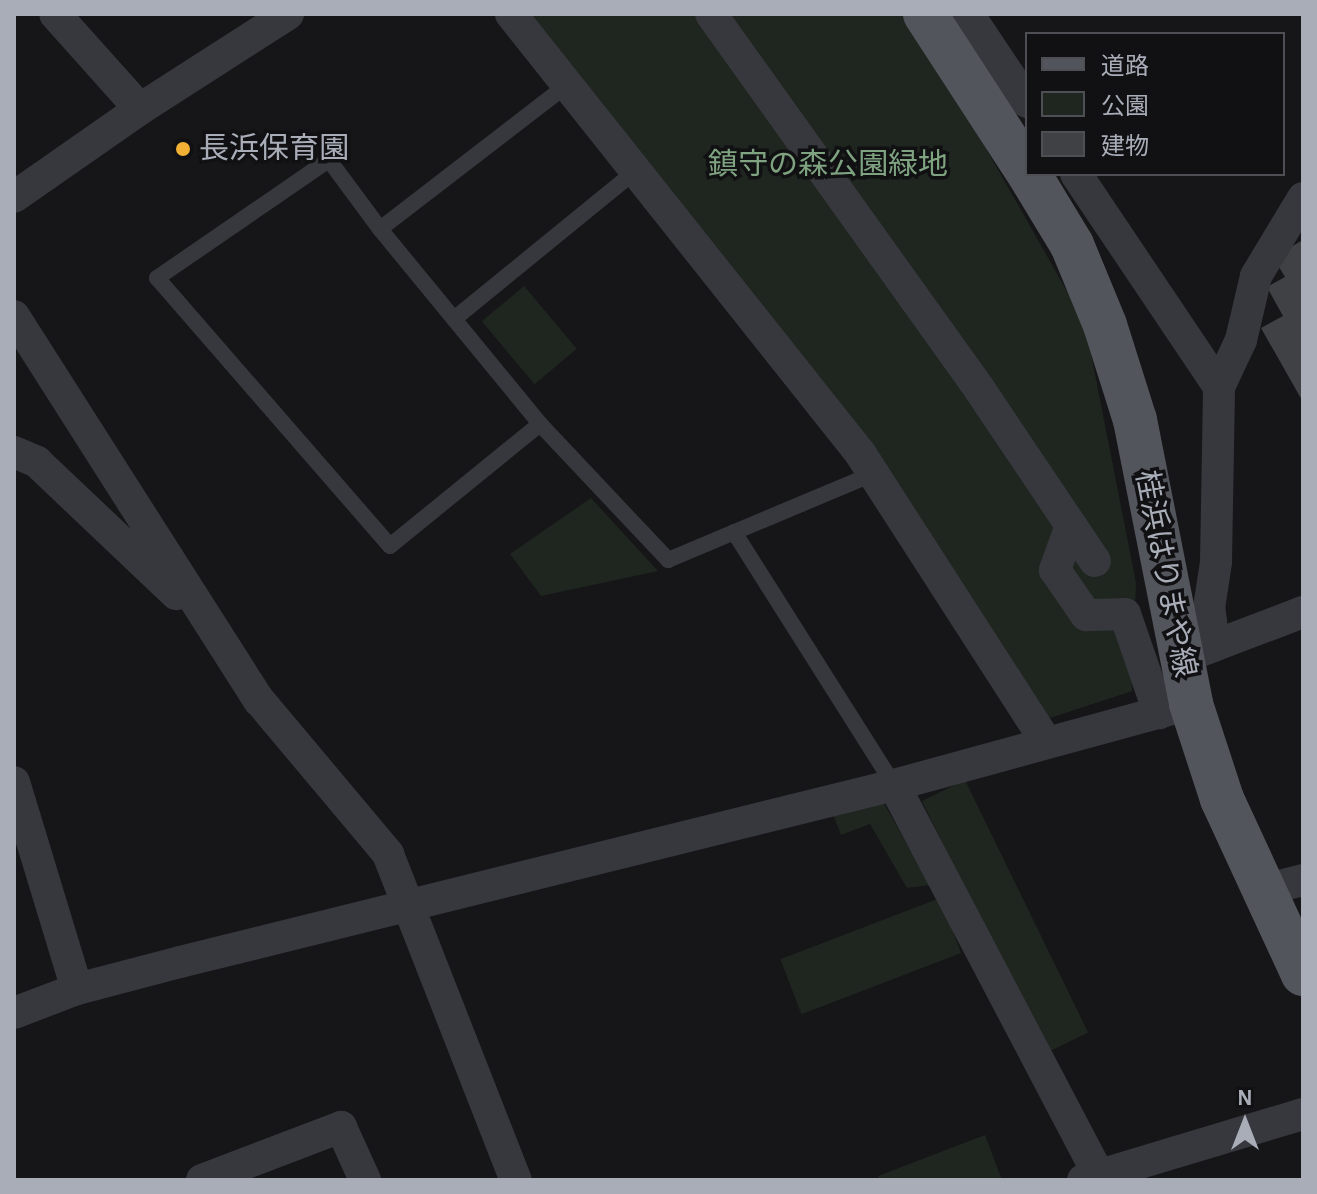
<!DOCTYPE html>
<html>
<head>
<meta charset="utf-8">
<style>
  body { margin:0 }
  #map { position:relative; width:1317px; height:1194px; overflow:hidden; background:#161618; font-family:"Alegreya Sans","Noto Sans JP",sans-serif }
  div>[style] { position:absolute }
  .green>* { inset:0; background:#1e261f; transform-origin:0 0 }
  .building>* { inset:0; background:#404145 }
  .lane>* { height:16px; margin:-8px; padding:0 8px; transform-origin:8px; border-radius:8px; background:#37383d }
  .street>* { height:32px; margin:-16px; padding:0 16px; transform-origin:16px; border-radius:16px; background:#37383d }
  .primary>* { height:44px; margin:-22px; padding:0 22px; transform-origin:22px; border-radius:22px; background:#53555c }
  .dots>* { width:22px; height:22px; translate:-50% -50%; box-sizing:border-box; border:4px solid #111113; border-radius:50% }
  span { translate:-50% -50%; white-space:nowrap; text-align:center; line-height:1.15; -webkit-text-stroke:7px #111113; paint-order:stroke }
  .poi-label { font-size:30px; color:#a8adb8 }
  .left { translate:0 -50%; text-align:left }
  .park-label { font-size:30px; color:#7fa381 }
  .street-label { font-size:30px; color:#a8adb8 }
  .frame { position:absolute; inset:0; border:16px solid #a8adb8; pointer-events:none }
  .legend { position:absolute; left:1025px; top:32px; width:260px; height:144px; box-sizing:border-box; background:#111113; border:2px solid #4d4f55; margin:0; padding:10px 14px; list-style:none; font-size:24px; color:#a8adb8 }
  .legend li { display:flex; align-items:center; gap:16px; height:40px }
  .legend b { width:40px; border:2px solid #4d4f55 }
  .north { position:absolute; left:1205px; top:1082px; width:80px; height:80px; -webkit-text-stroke:6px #111113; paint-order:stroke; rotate:0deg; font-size:22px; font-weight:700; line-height:32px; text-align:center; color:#a8adb8 }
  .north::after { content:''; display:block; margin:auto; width:28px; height:36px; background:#a8adb8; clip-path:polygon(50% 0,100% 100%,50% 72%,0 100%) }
</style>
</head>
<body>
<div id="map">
  <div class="green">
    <i style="clip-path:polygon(523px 14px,903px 14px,941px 69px,1085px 323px,1136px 583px,1132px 691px,1035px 723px,882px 467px)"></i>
    <i style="left:524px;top:286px;width:82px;height:55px;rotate:50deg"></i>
    <i style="clip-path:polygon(591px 498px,658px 571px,541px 596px,510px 554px)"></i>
    <i style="left:965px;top:780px;width:281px;height:48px;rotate:64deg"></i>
    <i style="clip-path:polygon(882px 800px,930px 885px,907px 888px,870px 824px,841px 835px,833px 814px)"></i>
    <i style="left:940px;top:898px;width:59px;height:171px;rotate:69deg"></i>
    <i style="clip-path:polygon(985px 1135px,1002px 1180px,879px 1180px,878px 1176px)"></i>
  </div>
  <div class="building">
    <i style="clip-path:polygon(1303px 240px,1303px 402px,1261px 328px,1283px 316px,1267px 287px,1285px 277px,1273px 257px)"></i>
  </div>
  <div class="lane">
    <i style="left:380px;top:229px;width:252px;rotate:50.6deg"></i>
    <i style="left:540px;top:424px;width:193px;rotate:140.9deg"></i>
    <i style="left:390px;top:546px;width:355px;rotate:-131deg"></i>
    <i style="left:157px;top:278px;width:209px;rotate:-34.5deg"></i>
    <i style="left:329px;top:160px;width:86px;rotate:53.5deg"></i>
    <i style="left:380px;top:229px;width:237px;rotate:-37.6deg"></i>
    <i style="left:454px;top:319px;width:236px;rotate:-39.2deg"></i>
    <i style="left:540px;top:424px;width:187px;rotate:46.7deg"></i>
    <i style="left:668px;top:560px;width:225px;rotate:-22.8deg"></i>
    <i style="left:734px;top:532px;width:299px;rotate:57.7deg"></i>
  </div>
  <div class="street">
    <i style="left:511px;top:14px;width:561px;rotate:51.52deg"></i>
    <i style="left:860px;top:453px;width:344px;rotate:57.2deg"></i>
    <i style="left:711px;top:14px;width:462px;rotate:54.4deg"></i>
    <i style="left:980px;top:390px;width:206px;rotate:56.1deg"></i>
    <i style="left:968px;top:14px;width:106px;rotate:56.2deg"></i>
    <i style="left:140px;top:109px;width:176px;rotate:-32.7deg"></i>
    <i style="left:1076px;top:174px;width:257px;rotate:56.1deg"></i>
    <i style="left:14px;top:197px;width:154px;rotate:-34.9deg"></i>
    <i style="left:140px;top:109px;width:127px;rotate:-131.8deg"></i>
    <i style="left:14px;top:316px;width:456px;rotate:57.5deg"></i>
    <i style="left:259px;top:700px;width:201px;rotate:50deg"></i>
    <i style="left:388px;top:854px;width:350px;rotate:68.6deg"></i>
    <i style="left:14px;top:452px;width:25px;rotate:23deg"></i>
    <i style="left:37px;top:462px;width:192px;rotate:43.5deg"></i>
    <i style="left:1071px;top:525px;width:48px;rotate:109.6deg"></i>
    <i style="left:1055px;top:570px;width:55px;rotate:55.4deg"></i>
    <i style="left:1086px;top:615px;width:39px;rotate:-1deg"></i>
    <i style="left:1125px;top:614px;width:105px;rotate:71deg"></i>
    <i style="left:1214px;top:646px;width:38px;rotate:-97deg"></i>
    <i style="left:1209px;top:608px;width:47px;rotate:-81.3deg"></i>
    <i style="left:1216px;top:562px;width:175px;rotate:-89deg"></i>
    <i style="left:1219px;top:387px;width:52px;rotate:-64.9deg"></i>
    <i style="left:1241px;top:340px;width:66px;rotate:-76.8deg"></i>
    <i style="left:1256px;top:276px;width:91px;rotate:-58.9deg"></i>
    <i style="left:1195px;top:653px;width:116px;rotate:-20.8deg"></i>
    <i style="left:14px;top:782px;width:216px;rotate:73.1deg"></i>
    <i style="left:894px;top:785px;width:439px;rotate:62.3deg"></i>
    <i style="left:1264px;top:890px;width:40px;rotate:-14.4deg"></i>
    <i style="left:14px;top:1013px;width:67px;rotate:-20.9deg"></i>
    <i style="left:77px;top:989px;width:106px;rotate:-14.7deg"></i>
    <i style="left:180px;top:962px;width:736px;rotate:-13.92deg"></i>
    <i style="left:894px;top:785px;width:308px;rotate:-15.3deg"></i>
    <i style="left:202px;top:1180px;width:149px;rotate:-20.9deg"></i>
    <i style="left:341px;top:1127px;width:58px;rotate:65.6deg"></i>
    <i style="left:1083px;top:1180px;width:230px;rotate:-16.7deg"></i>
  </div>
  <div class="primary">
    <i style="left:925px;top:14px;width:187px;rotate:57deg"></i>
    <i style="left:1029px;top:174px;width:83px;rotate:58.8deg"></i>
    <i style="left:1072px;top:245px;width:87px;rotate:67.6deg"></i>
    <i style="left:1105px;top:325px;width:100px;rotate:72.5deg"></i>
    <i style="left:1135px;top:420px;width:289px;rotate:78.8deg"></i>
    <i style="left:1191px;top:704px;width:100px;rotate:71.9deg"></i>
    <i style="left:1222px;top:799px;width:193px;rotate:65.2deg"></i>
  </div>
  <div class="dots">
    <i style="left:183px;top:149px;background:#f2b134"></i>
  </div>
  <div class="poi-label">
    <span class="left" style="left:199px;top:149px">長浜保育園</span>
  </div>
  <div class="park-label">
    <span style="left:828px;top:165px">鎮守の森公園緑地</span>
  </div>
  <div class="street-label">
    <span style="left:1165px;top:574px;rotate:79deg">桂浜はりまや線</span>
  </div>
  <div class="frame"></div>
  <ul class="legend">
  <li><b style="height:10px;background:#53555c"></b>道路</li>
  <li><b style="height:22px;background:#1e261f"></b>公園</li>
  <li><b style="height:22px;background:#404145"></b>建物</li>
  </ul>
  <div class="north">N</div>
</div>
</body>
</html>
